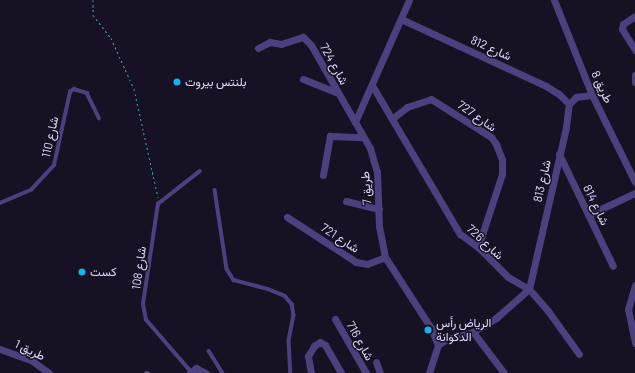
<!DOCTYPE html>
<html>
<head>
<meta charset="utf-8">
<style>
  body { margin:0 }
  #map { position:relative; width:635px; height:373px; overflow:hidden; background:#171124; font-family:Barlow,Vazirmatn,sans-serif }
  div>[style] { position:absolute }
  .path>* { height:1px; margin-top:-0.5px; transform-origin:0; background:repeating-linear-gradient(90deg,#39a2ae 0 2px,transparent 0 5px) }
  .lane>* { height:3.5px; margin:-1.75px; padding:0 1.75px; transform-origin:1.75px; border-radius:1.75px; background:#4c407f }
  .street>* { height:7px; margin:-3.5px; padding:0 3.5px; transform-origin:3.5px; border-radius:3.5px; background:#4c407f }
  .dots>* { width:11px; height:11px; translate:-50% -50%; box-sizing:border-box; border:2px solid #171124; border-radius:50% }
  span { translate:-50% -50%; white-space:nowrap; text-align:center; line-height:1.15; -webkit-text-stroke:3px #171124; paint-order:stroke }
  .street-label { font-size:12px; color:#e1d7fc }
  .poi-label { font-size:12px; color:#e1d7fc }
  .left { translate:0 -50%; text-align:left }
</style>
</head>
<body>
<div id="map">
  <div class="path">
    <i style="left:93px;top:0;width:15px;rotate:90deg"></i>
    <i style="left:93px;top:15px;width:29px;rotate:52deg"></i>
    <i style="left:111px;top:38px;width:56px;rotate:65.7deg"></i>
    <i style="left:134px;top:89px;width:111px;rotate:77.5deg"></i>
  </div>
  <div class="lane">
    <i style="left:215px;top:190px;width:80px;rotate:81.4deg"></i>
    <i style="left:227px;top:269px;width:13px;rotate:58deg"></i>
    <i style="left:234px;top:280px;width:35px;rotate:15deg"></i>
    <i style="left:268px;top:289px;width:18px;rotate:22deg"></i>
    <i style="left:285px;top:296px;width:11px;rotate:49deg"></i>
    <i style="left:292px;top:304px;width:11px;rotate:80deg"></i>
    <i style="left:294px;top:315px;width:25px;rotate:101deg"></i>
    <i style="left:289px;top:340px;width:33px;rotate:87deg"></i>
    <i style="left:0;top:203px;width:34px;rotate:-23deg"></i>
    <i style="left:31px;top:190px;width:34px;rotate:-47deg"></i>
    <i style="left:54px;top:165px;width:75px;rotate:-77.6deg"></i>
    <i style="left:70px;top:92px;width:5px;rotate:-37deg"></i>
    <i style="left:74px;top:89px;width:14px;rotate:17deg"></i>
    <i style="left:87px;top:93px;width:28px;rotate:64deg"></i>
    <i style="left:209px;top:351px;width:26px;rotate:58deg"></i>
    <i style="left:190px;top:371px;width:67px;rotate:-130.8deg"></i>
    <i style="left:146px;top:320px;width:16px;rotate:-101deg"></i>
    <i style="left:143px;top:304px;width:101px;rotate:-81.5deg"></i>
    <i style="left:158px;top:204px;width:53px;rotate:-38.2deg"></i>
    <i style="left:146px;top:373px;width:2px"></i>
  </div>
  <div class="street">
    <i style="left:409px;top:0;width:133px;rotate:113.9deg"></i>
    <i style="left:355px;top:122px;width:30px;rotate:60deg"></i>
    <i style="left:370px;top:148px;width:25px;rotate:74deg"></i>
    <i style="left:377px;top:172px;width:54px;rotate:87.9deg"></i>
    <i style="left:379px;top:226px;width:32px;rotate:79deg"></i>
    <i style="left:385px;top:257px;width:85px;rotate:57.1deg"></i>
    <i style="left:431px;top:328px;width:18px;rotate:68deg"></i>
    <i style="left:438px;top:345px;width:29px;rotate:108deg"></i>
    <i style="left:554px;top:0;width:102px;rotate:68.2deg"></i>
    <i style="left:592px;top:95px;width:97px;rotate:63.7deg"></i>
    <i style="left:635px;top:16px;width:14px;rotate:146deg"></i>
    <i style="left:623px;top:24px;width:5px;rotate:101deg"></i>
    <i style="left:622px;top:29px;width:25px;rotate:58deg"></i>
    <i style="left:401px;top:19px;width:160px;rotate:24.8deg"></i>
    <i style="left:546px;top:86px;width:15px;rotate:32deg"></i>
    <i style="left:559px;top:94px;width:14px;rotate:45deg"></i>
    <i style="left:258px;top:48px;width:13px;rotate:-27deg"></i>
    <i style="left:270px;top:42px;width:11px;rotate:10deg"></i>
    <i style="left:281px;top:44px;width:23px;rotate:-18deg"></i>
    <i style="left:303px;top:37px;width:11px;rotate:45deg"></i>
    <i style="left:311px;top:45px;width:89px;rotate:60.3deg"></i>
    <i style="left:635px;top:75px;width:7px;rotate:90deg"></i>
    <i style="left:303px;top:79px;width:35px;rotate:22deg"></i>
    <i style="left:373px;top:87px;width:171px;rotate:59.4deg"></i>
    <i style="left:460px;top:234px;width:22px;rotate:36deg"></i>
    <i style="left:478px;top:247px;width:42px;rotate:45deg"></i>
    <i style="left:508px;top:277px;width:24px;rotate:30deg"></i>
    <i style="left:529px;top:289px;width:29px;rotate:49deg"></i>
    <i style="left:548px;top:311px;width:53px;rotate:54.2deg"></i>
    <i style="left:393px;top:118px;width:18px;rotate:-38deg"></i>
    <i style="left:407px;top:107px;width:25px;rotate:-18deg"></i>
    <i style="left:431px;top:99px;width:71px;rotate:32.3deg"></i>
    <i style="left:491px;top:137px;width:9px;rotate:54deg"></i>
    <i style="left:496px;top:144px;width:17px;rotate:69deg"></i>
    <i style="left:502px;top:160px;width:14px;rotate:90deg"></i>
    <i style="left:502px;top:174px;width:77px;rotate:108.2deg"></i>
    <i style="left:559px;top:154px;width:124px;rotate:64.3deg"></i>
    <i style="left:323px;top:175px;width:40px;rotate:-80deg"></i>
    <i style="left:330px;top:136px;width:33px;rotate:2deg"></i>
    <i style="left:346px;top:201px;width:34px;rotate:14deg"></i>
    <i style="left:588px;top:215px;width:52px;rotate:-25.1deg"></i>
    <i style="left:287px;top:217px;width:82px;rotate:33.1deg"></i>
    <i style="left:356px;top:262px;width:11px;rotate:10deg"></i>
    <i style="left:367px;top:264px;width:19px;rotate:-21deg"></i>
    <i style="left:635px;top:285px;width:25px;rotate:106deg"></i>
    <i style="left:628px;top:309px;width:35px;rotate:78deg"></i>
    <i style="left:529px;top:289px;width:166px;rotate:-77.1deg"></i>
    <i style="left:566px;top:127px;width:23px;rotate:-83deg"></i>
    <i style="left:569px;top:104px;width:10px;rotate:-45deg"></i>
    <i style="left:576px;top:97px;width:16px;rotate:-7deg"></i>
    <i style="left:335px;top:319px;width:62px;rotate:60.1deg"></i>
    <i style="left:473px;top:332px;width:51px;rotate:52.9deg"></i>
    <i style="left:438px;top:345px;width:11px;rotate:-34deg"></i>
    <i style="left:447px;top:339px;width:27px;rotate:-15deg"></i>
    <i style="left:473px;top:332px;width:27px;rotate:-31deg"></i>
    <i style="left:496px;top:318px;width:44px;rotate:-41.3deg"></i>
    <i style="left:0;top:349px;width:33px;rotate:20deg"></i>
    <i style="left:31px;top:360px;width:22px;rotate:36deg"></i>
    <i style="left:376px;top:362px;width:12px;rotate:70deg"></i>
    <i style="left:190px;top:373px;width:8px;rotate:-40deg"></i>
    <i style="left:196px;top:368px;width:11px;rotate:27deg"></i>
    <i style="left:311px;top:373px;width:17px;rotate:-100deg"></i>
    <i style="left:308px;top:356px;width:12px;rotate:-59deg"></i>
    <i style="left:314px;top:346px;width:7px;rotate:-34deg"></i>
    <i style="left:320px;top:342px;width:6px;rotate:31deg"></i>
    <i style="left:325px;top:345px;width:32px;rotate:60deg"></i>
  </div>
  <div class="dots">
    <i style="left:177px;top:82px;background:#13b3ec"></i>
    <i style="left:82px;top:272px;background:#13b3ec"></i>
    <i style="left:428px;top:330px;background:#13b3ec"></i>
  </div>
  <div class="street-label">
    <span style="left:491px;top:48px;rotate:24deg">شارع 812</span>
    <span style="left:334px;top:64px;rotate:61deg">شارع 724</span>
    <span style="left:602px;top:87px;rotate:65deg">طريق 8</span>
    <span style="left:477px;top:116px;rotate:35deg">شارع 727</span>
    <span style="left:50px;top:137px;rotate:-78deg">شارع 110</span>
    <span style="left:542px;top:181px;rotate:-77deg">شارع 813</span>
    <span style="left:366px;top:188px;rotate:-94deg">7 طريق</span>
    <span style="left:596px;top:205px;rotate:64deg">شارع 814</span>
    <span style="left:340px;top:238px;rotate:33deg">شارع 721</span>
    <span style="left:485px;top:242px;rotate:43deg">شارع 726</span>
    <span style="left:139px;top:268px;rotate:-82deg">شارع 108</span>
    <span style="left:360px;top:341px;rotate:61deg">شارع 716</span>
    <span style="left:30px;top:350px;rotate:26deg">طريق 1</span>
  </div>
  <div class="poi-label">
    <span class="left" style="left:185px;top:82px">بلنتس بيروت</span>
    <span class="left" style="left:90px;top:272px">كست</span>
    <span class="left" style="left:436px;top:330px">الرياض رأس<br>الدكوانة</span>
  </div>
</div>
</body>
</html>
